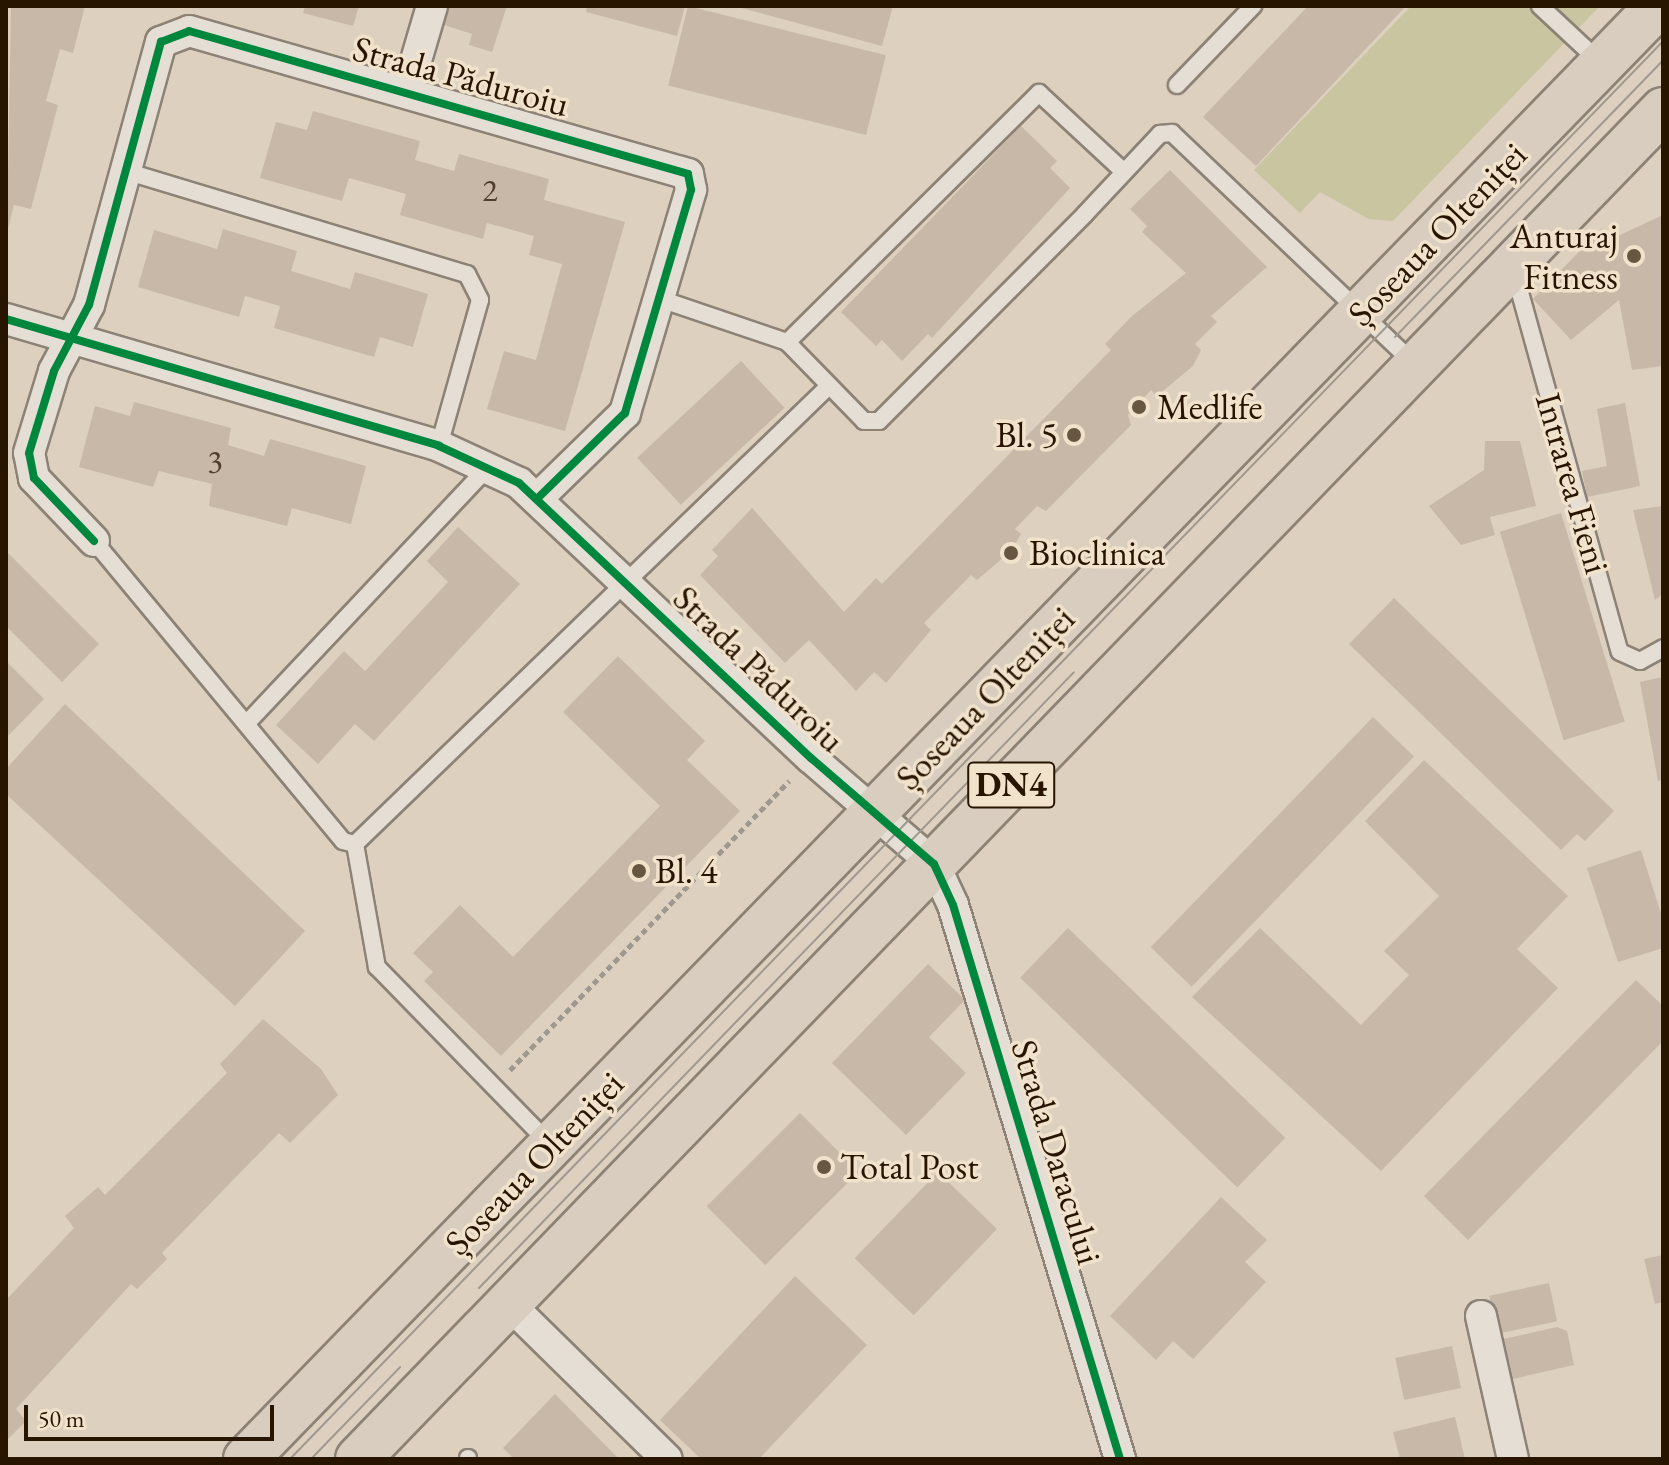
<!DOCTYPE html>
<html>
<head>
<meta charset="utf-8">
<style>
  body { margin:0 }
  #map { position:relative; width:1669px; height:1465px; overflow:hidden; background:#ddd0be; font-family:"EB Garamond",serif }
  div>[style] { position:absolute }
  .green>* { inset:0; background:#c9c5a1 }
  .building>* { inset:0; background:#c8b8a8; transform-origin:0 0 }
  .path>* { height:5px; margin-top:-2.5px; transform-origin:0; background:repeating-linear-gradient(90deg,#9f988f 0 6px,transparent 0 10px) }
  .roads { filter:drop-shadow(2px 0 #8c8275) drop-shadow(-2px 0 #8c8275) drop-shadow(0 2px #8c8275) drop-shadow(0 -2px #8c8275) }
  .service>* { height:16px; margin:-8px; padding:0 8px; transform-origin:8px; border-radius:8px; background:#e4ded4 }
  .minor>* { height:30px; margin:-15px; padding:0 15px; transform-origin:15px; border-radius:15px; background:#e4ded4 }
  .primary>* { height:44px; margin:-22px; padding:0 22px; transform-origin:22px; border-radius:22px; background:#d8cdbf }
  .tram>* { height:2px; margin:-1px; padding:0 1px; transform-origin:1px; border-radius:1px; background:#9f988f }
  .cycleway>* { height:8px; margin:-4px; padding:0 4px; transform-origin:4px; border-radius:4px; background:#00873e }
  .dots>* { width:22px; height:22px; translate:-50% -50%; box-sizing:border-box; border:4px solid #f1e2cc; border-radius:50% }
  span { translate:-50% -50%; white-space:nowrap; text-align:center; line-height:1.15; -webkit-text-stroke:7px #f1e2cc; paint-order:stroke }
  .number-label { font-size:32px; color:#513e2b }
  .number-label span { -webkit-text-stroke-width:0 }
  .shield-label span { padding:2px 6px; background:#f1e2cc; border:2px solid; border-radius:6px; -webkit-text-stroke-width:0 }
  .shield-label { font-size:34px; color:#281500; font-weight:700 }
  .street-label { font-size:36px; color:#281500 }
  .poi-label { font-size:36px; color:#281500 }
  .right { translate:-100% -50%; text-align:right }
  .left { translate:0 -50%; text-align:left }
  .frame { position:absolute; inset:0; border:8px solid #281500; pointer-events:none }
  .scale { position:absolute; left:24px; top:1405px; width:250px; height:36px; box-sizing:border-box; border:4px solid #281500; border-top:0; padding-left:10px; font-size:24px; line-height:28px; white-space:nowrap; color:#281500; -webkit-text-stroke:6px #f1e2cc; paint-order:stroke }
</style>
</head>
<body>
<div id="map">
  <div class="green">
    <i style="clip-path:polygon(1411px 6px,1600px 6px,1393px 221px,1369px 219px,1320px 192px,1300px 213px,1254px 170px)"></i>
  </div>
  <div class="building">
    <i style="clip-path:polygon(11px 6px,85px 6px,73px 53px,60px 49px,46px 101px,58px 105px,31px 209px,14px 205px,7px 232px)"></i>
    <i style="clip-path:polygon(305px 6px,359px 6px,353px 26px,303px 13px)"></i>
    <i style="clip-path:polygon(450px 6px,507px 6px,492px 52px,469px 45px,472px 34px,444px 25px)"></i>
    <i style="clip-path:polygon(587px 6px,685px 6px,677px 36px,586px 12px)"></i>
    <i style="left:688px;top:6px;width:204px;height:82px;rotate:14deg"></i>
    <i style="clip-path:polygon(734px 6px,893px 6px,882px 46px)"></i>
    <i style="clip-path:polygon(1308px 6px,1406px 6px,1256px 166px,1203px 117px)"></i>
    <i style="clip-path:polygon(313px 111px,420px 141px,415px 160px,454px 171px,459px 154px,549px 179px,544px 200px,625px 222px,565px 431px,487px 409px,504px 351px,536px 360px,562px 264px,529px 255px,534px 236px,487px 223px,483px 239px,400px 215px,406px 194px,349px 178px,342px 201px,260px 178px,276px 122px,307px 130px)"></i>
    <i style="clip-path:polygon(1021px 126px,1057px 161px,1050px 168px,1070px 188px,932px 338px,928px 334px,902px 361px,882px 340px,876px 346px,841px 312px)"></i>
    <i style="clip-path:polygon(1170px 170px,1267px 267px,1211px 316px,1217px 322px,1195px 344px,1201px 350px,1193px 366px,1157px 396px,1151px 390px,1128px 415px,1131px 425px,1046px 511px,1037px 506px,1015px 529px,1021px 534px,1011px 551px,977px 580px,971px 575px,924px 623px,931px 630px,886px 683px,874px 672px,856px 691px,809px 640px,785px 663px,700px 575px,718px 556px,712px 550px,752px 508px,844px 612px,876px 578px,882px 584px,1111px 350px,1105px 344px,1132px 316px,1186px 273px,1142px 232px,1147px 226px,1130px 209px)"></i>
    <i style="clip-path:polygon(1663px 215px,1663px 366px,1632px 370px,1619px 300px,1571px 340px,1533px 299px,1602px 228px,1605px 242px)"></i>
    <i style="clip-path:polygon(223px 229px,297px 251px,291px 271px,350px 289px,355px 272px,428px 294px,413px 347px,380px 337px,374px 357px,274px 328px,280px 306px,245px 296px,239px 317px,138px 287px,154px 230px,217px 249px)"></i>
    <i style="left:741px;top:361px;width:64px;height:142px;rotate:47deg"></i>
    <i style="clip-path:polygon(134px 402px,231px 428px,228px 445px,264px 456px,270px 439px,366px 466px,351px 524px,292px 508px,287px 526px,209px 506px,212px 484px,159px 471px,153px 487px,79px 467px,95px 406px,130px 416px)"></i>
    <i style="clip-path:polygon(1625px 403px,1640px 486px,1587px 497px,1582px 471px,1607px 466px,1597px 409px)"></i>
    <i style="clip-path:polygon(1485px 441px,1520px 441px,1536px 506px,1490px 517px,1495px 535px,1461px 545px,1429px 506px,1484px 470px)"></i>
    <i style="clip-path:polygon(1663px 506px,1663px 594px,1655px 600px,1633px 510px)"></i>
    <i style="left:1561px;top:513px;width:218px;height:64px;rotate:73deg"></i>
    <i style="clip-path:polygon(458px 527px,520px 584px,374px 741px,355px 724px,318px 764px,276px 725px,344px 651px,365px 671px,448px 582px,427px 561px)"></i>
    <i style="clip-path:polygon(6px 551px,99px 644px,62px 682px,6px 626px)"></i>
    <i style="clip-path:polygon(1394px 598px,1614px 811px,1585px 841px,1577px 834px,1561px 850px,1349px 644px)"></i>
    <i style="clip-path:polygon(618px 656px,705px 741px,687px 760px,740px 811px,501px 1056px,424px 981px,433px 972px,413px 953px,460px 905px,513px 957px,660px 806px,563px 712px)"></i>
    <i style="clip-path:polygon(6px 661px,44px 699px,6px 738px)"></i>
    <i style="clip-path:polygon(1663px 677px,1663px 780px,1658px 781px,1640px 682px)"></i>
    <i style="clip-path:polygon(65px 704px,305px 931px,235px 1006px,6px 794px,6px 769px)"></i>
    <i style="left:1373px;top:717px;width:57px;height:320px;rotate:44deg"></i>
    <i style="clip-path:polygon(1424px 760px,1568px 896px,1517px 949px,1558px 988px,1381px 1171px,1192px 997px,1260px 928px,1361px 1025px,1409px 975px,1384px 951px,1439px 896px,1365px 821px)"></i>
    <i style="clip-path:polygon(1641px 850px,1663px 920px,1663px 948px,1618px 962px,1587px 868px)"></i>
    <i style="left:1068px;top:928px;width:302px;height:69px;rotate:44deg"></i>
    <i style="clip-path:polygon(928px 964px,965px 1000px,929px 1037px,966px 1073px,906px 1135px,832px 1063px)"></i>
    <i style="clip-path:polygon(1636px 980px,1663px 1006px,1663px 1041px,1468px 1240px,1424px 1196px)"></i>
    <i style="clip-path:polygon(263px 1019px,321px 1069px,338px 1095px,290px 1143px,279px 1133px,162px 1253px,167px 1259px,137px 1289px,131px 1284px,16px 1409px,26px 1421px,6px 1441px,6px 1300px,74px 1228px,65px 1216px,98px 1187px,105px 1195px,227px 1073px,220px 1064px)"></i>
    <i style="left:800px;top:1113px;width:83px;height:132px;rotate:45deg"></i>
    <i style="left:938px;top:1172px;width:82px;height:120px;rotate:44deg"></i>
    <i style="clip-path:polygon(1221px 1197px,1267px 1240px,1245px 1262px,1266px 1282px,1193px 1359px,1173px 1341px,1156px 1360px,1110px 1316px)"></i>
    <i style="clip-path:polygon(1663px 1255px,1663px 1302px,1655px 1304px,1644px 1259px)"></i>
    <i style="clip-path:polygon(795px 1276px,867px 1345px,759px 1459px,701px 1459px,660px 1420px)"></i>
    <i style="left:1549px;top:1283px;width:39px;height:61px;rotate:78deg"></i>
    <i style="clip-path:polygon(1557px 1327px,1567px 1331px,1574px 1365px,1508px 1380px,1499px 1340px)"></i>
    <i style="left:1452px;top:1346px;width:43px;height:58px;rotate:78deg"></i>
    <i style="clip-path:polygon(555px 1394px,619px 1459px,514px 1459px,503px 1448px)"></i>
    <i style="clip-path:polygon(1455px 1417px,1465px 1459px,1400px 1459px,1393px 1432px)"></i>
  </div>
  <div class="path">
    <i style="left:510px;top:1070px;width:402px;rotate:-46deg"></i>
  </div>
  <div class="roads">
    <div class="service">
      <i style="left:1540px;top:6px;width:83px;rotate:43.1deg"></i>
      <i style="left:1177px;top:85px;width:110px;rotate:-46.1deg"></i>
      <i style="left:125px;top:171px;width:357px;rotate:16.8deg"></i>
      <i style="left:467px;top:274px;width:29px;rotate:63deg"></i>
      <i style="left:480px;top:300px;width:152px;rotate:105.7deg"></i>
      <i style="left:1124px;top:172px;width:116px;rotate:-137.1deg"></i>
      <i style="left:1039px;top:93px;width:354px;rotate:135.3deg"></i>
      <i style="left:787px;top:342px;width:110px;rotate:45.7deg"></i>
      <i style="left:864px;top:421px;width:15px"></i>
      <i style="left:879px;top:421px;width:292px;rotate:-45.1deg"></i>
      <i style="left:1085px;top:214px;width:110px;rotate:-46.8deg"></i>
      <i style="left:1160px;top:134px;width:12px;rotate:-5deg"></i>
      <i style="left:1172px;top:133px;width:337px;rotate:43.6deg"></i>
      <i style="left:1514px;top:271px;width:395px;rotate:74.5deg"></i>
      <i style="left:1620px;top:652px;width:22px;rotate:24deg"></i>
      <i style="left:1640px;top:661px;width:26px;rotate:-29deg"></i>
      <i style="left:660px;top:299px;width:134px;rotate:18.7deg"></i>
      <i style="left:94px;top:541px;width:390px;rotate:50.3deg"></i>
      <i style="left:343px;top:841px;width:12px;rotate:14deg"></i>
      <i style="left:355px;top:844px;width:659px;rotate:-44.02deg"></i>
      <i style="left:247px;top:723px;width:353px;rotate:-46.7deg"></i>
      <i style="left:355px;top:844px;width:125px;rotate:79.9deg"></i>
      <i style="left:377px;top:967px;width:249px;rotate:45.7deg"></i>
      <i style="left:468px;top:1459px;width:1px;rotate:-90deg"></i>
    </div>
    <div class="minor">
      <i style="left:407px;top:91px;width:89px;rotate:-73.6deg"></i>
      <i style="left:6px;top:319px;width:451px;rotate:16.3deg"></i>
      <i style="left:439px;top:446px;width:88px;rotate:24.8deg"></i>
      <i style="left:519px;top:483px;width:401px;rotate:43.3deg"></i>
      <i style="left:811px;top:758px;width:162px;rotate:40.8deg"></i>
      <i style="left:934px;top:864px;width:45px;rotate:65.1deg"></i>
      <i style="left:953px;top:905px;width:579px;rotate:73.22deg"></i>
      <i style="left:94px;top:541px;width:87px;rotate:-133.6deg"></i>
      <i style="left:34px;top:478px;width:25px;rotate:-101deg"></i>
      <i style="left:29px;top:453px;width:86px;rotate:-73deg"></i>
      <i style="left:54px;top:371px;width:75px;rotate:-62.1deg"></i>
      <i style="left:89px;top:305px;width:273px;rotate:-74.7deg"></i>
      <i style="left:161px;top:42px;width:30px;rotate:-21deg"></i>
      <i style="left:189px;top:31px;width:519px;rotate:15.99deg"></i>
      <i style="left:688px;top:174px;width:16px;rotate:79deg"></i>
      <i style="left:691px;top:190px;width:233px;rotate:106.5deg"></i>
      <i style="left:625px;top:413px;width:119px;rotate:135.7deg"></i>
      <i style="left:509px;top:1304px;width:221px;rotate:44.5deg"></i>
      <i style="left:1481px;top:1316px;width:147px;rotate:77.4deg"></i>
    </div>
    <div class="primary">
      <i style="left:246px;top:1459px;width:2026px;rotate:-45.82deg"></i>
      <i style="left:358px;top:1459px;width:1877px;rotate:-45.95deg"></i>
    </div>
  </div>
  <div class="tram">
    <i style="left:1395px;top:337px;width:385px;rotate:-45.9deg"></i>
    <i style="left:479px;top:1288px;width:856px;rotate:-45.99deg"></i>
    <i style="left:290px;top:1459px;width:1974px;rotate:-45.92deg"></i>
    <i style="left:311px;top:1459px;width:128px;rotate:-45.9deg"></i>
  </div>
  <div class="cycleway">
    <i style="left:6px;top:319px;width:451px;rotate:16.3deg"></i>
    <i style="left:439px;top:446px;width:88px;rotate:24.8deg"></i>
    <i style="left:519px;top:483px;width:401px;rotate:43.3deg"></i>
    <i style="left:811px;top:758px;width:162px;rotate:40.8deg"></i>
    <i style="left:934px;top:864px;width:45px;rotate:65.1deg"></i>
    <i style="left:953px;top:905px;width:579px;rotate:73.22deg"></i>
    <i style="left:94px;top:541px;width:87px;rotate:-133.6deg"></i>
    <i style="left:34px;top:478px;width:25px;rotate:-101deg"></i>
    <i style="left:29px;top:453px;width:86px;rotate:-73deg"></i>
    <i style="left:54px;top:371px;width:75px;rotate:-62.1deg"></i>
    <i style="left:89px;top:305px;width:273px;rotate:-74.7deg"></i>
    <i style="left:161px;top:42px;width:30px;rotate:-21deg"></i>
    <i style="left:189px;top:31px;width:519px;rotate:15.99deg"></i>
    <i style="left:688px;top:174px;width:16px;rotate:79deg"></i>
    <i style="left:691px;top:190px;width:233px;rotate:106.5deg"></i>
    <i style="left:625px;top:413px;width:119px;rotate:135.7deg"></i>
  </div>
  <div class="dots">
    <i style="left:1634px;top:256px;background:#675642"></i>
    <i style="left:1139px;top:407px;background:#675642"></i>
    <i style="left:1074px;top:435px;background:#675642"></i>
    <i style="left:1011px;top:553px;background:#675642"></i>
    <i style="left:639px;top:871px;background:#675642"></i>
    <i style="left:824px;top:1167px;background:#675642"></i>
  </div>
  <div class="number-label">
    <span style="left:490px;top:190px">2</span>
    <span style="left:215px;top:461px">3</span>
  </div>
  <div class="shield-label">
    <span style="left:1011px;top:785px">DN4</span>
  </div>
  <div class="street-label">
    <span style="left:461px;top:76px;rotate:15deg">Strada Păduroiu</span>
    <span style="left:1437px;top:234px;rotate:-46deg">Șoseaua Olteniței</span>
    <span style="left:1573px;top:483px;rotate:74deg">Intrarea Fieni</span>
    <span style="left:759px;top:669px;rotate:44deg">Strada Păduroiu</span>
    <span style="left:985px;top:698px;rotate:-46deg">Șoseaua Olteniței</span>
    <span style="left:1057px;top:1152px;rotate:73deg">Strada Daracului</span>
    <span style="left:534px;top:1163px;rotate:-46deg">Șoseaua Olteniței</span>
  </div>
  <div class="poi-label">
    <span class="right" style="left:1618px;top:256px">Anturaj<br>Fitness</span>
    <span class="left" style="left:1157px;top:407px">Medlife</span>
    <span class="right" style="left:1058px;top:435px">Bl. 5</span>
    <span class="left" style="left:1029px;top:553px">Bioclinica</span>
    <span class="left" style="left:655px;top:871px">Bl. 4</span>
    <span class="left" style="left:840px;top:1167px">Total Post</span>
  </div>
  <div class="frame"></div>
  <div class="scale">50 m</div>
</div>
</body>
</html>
